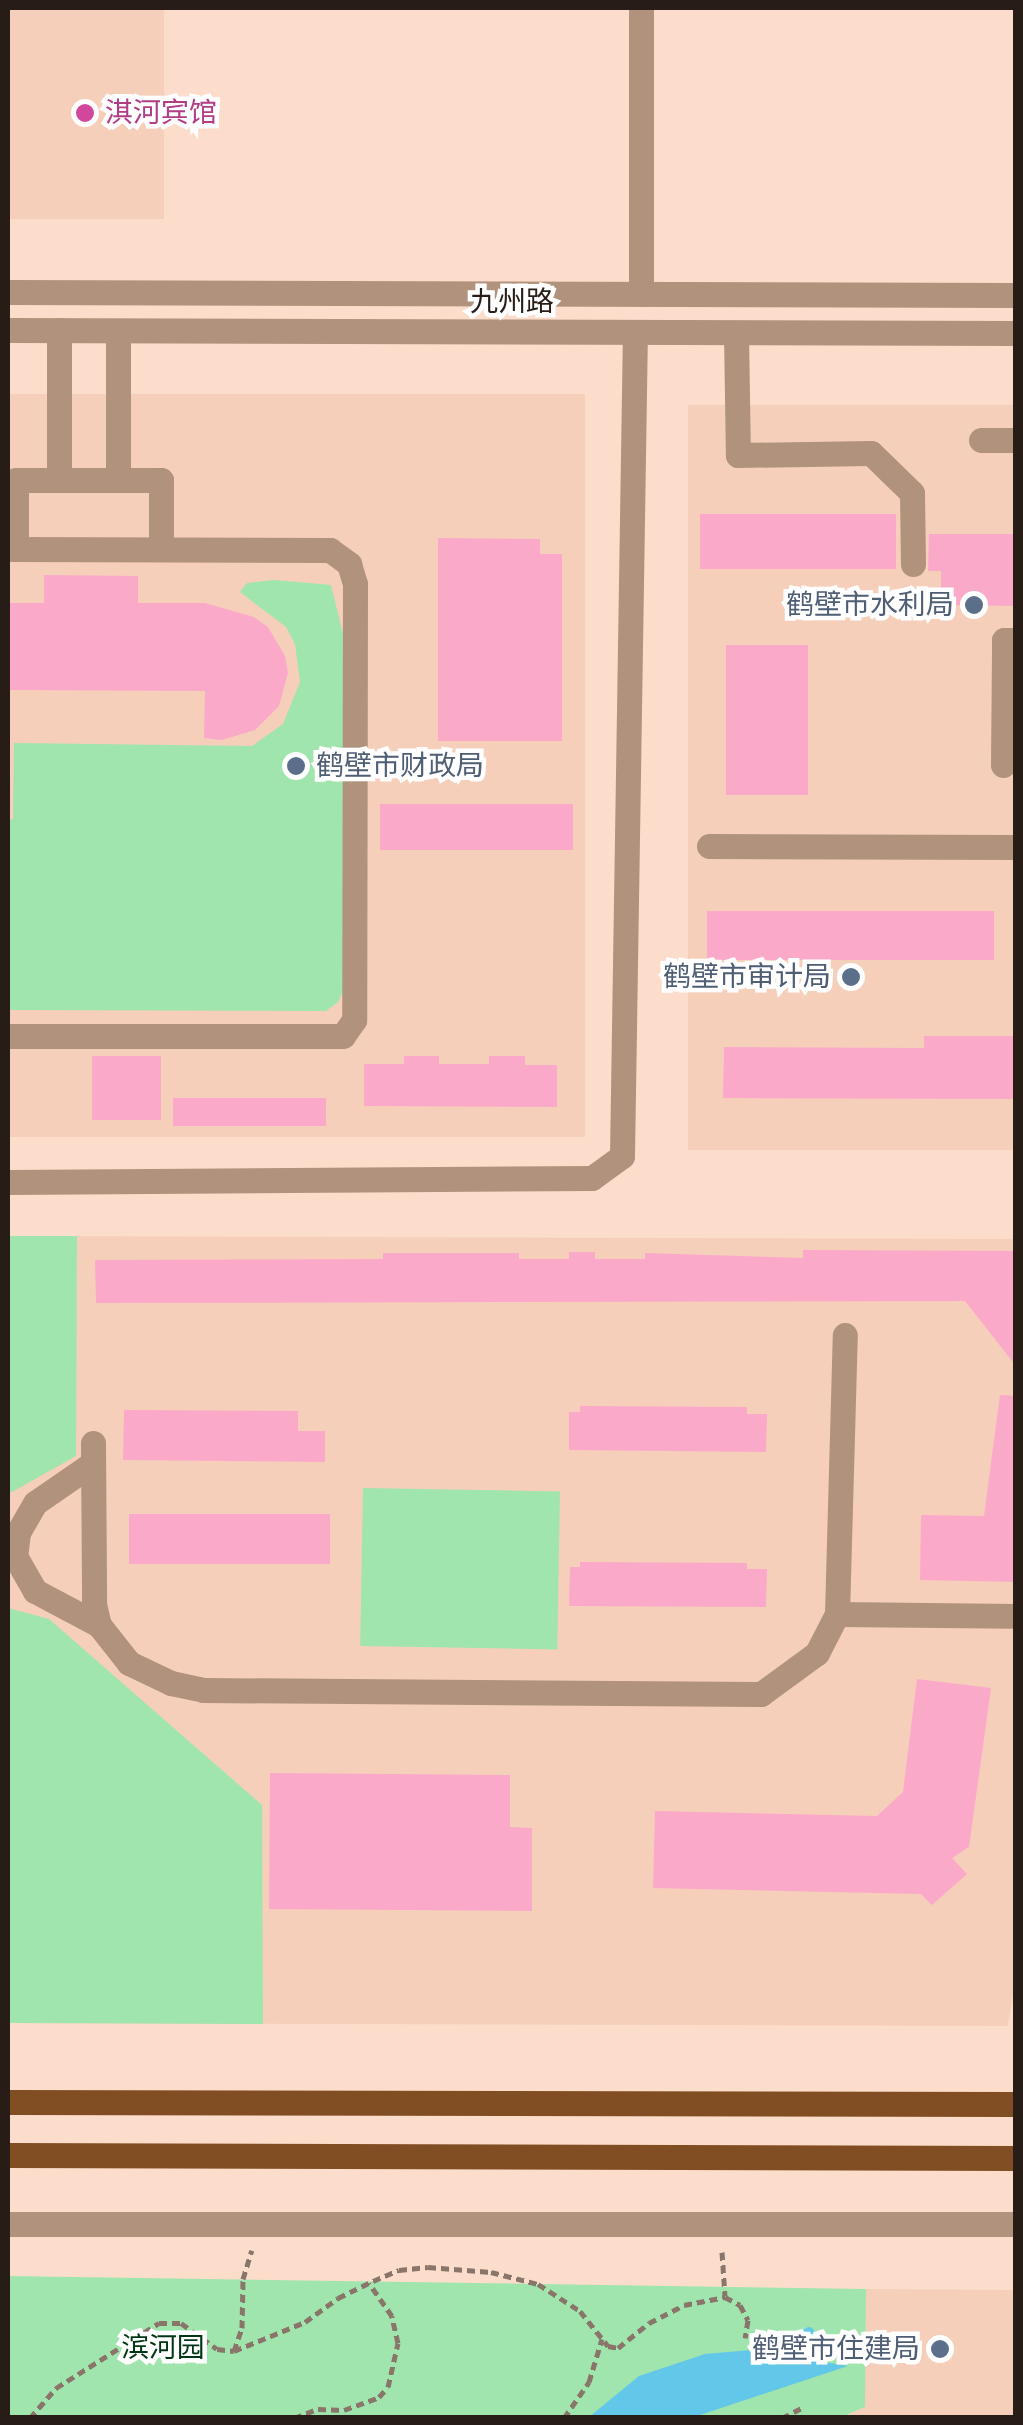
<!DOCTYPE html>
<html>
<head>
<meta charset="utf-8">
<style>
  body { margin:0 }
  #map { position:relative; width:1023px; height:2425px; overflow:hidden; background:#fcddcb; font-family:Helvetica,"Noto Sans SC",sans-serif }
  div>[style] { position:absolute }
  .built>* { inset:0; background:#f5cfba; transform-origin:0 0 }
  .green>* { inset:0; background:#a0e5ad; transform-origin:0 0 }
  .water>* { inset:0; background:#62c7e8 }
  .stream>* { height:9px; margin:-4.5px; padding:0 4.5px; transform-origin:4.5px; border-radius:4.5px; background:#62c7e8 }
  .building>* { inset:0; background:#fba9c9; transform-origin:0 0 }
  .path>* { height:5px; margin-top:-2.5px; transform-origin:0; background:repeating-linear-gradient(90deg,#897569 0 8px,transparent 0 13px) }
  .minor>* { height:25px; margin:-12.5px; padding:0 12.5px; transform-origin:12.5px; border-radius:12.5px; background:#b0927d }
  .major>* { height:25px; margin:-12.5px; padding:0 12.5px; transform-origin:12.5px; border-radius:12.5px; background:#814e24 }
  .dots>* { width:28px; height:28px; translate:-50% -50%; box-sizing:border-box; border:5px solid #fff; border-radius:50% }
  span { translate:-50% -50%; white-space:nowrap; text-align:center; line-height:1.15; -webkit-text-stroke:9px #fff; paint-order:stroke }
  .hotel-label { font-size:28px; color:#b23c85 }
  .left { translate:0 -50%; text-align:left }
  .street-label { font-size:28px; color:#281d16 }
  .service-label { font-size:28px; color:#4e5e75 }
  .right { translate:-100% -50%; text-align:right }
  .park-label { font-size:28px; color:#003613 }
  .frame { position:absolute; inset:0; border:10px solid #281d16; pointer-events:none }
</style>
</head>
<body>
<div id="map">
  <div class="built">
    <i style="left:8px;top:8px;width:156px;height:211px"></i>
    <i style="left:8px;top:394px;width:577px;height:743px"></i>
    <i style="left:688px;top:405px;width:327px;height:745px"></i>
    <i style="clip-path:polygon(8px 1236px,1015px 1239px,1016px 1974px,1008px 2026px,8px 2023px)"></i>
    <i style="clip-path:polygon(866px 2289px,1015px 2290px,1015px 2417px,842px 2418px,865px 2407px)"></i>
  </div>
  <div class="green">
    <i style="clip-path:polygon(274px 580px,331px 585px,343px 634px,343px 991px,338px 1002px,326px 1011px,8px 1010px,8px 820px,13px 819px,14px 743px,252px 746px,283px 724px,300px 682px,295px 644px,286px 627px,240px 592px,247px 583px)"></i>
    <i style="clip-path:polygon(8px 1236px,77px 1236px,76px 1456px,12px 1492px,8px 1492px)"></i>
    <i style="left:363px;top:1488px;width:197px;height:158px;rotate:1deg"></i>
    <i style="clip-path:polygon(8px 1608px,49px 1619px,262px 1805px,263px 2024px,8px 2023px)"></i>
    <i style="clip-path:polygon(8px 2276px,866px 2289px,865px 2407px,842px 2417px,8px 2418px)"></i>
  </div>
  <div class="water">
    <i style="clip-path:polygon(751px 2350px,848px 2366px,694px 2417px,589px 2417px,639px 2376px,705px 2354px)"></i>
  </div>
  <div class="stream">
    <i style="left:758px;top:2357px;width:57px;rotate:-27deg"></i>
  </div>
  <div class="building">
    <i style="left:700px;top:514px;width:196px;height:55px"></i>
    <i style="clip-path:polygon(929px 534px,1016px 534px,1016px 606px,941px 605px,941px 571px,928px 571px)"></i>
    <i style="clip-path:polygon(438px 538px,540px 539px,540px 554px,562px 554px,562px 741px,438px 741px)"></i>
    <i style="clip-path:polygon(44px 575px,138px 576px,138px 603px,205px 603px,254px 617px,268px 627px,285px 656px,288px 673px,279px 706px,255px 730px,222px 740px,204px 738px,205px 691px,8px 690px,8px 603px,44px 603px)"></i>
    <i style="left:726px;top:645px;width:82px;height:150px"></i>
    <i style="left:380px;top:804px;width:193px;height:46px"></i>
    <i style="left:707px;top:911px;width:287px;height:49px"></i>
    <i style="clip-path:polygon(924px 1036px,1016px 1036px,1016px 1099px,723px 1098px,724px 1047px,924px 1048px)"></i>
    <i style="left:92px;top:1056px;width:69px;height:64px"></i>
    <i style="clip-path:polygon(404px 1056px,439px 1056px,439px 1064px,489px 1064px,489px 1056px,525px 1056px,525px 1065px,557px 1065px,557px 1107px,364px 1106px,364px 1064px,404px 1064px)"></i>
    <i style="left:173px;top:1098px;width:153px;height:28px"></i>
    <i style="clip-path:polygon(803px 1250px,1015px 1251px,1016px 1366px,965px 1301px,96px 1303px,95px 1260px,383px 1259px,383px 1253px,519px 1253px,519px 1259px,569px 1259px,569px 1252px,595px 1252px,595px 1259px,645px 1259px,645px 1253px,803px 1258px)"></i>
    <i style="clip-path:polygon(1000px 1395px,1016px 1396px,1016px 1582px,920px 1580px,921px 1515px,984px 1516px)"></i>
    <i style="clip-path:polygon(580px 1406px,747px 1407px,747px 1414px,767px 1414px,766px 1452px,569px 1450px,569px 1412px,580px 1412px)"></i>
    <i style="clip-path:polygon(124px 1410px,298px 1411px,298px 1431px,325px 1431px,325px 1462px,123px 1460px)"></i>
    <i style="left:129px;top:1514px;width:201px;height:50px"></i>
    <i style="clip-path:polygon(580px 1562px,747px 1563px,747px 1569px,767px 1569px,766px 1607px,569px 1606px,570px 1567px,580px 1567px)"></i>
    <i style="clip-path:polygon(917px 1679px,991px 1688px,969px 1847px,952px 1858px,967px 1874px,932px 1905px,921px 1894px,653px 1888px,655px 1811px,877px 1816px,903px 1792px)"></i>
    <i style="clip-path:polygon(270px 1773px,510px 1775px,510px 1827px,532px 1828px,532px 1911px,269px 1909px)"></i>
  </div>
  <div class="path">
    <i style="left:722px;top:2252px;width:44px;rotate:86.1deg"></i>
    <i style="left:234px;top:2351px;width:24px;rotate:-71deg"></i>
    <i style="left:242px;top:2328px;width:49px;rotate:-88.8deg"></i>
    <i style="left:243px;top:2279px;width:30px;rotate:-73deg"></i>
    <i style="left:30px;top:2418px;width:40px;rotate:-49deg"></i>
    <i style="left:56px;top:2388px;width:122px;rotate:-32.3deg"></i>
    <i style="left:159px;top:2323px;width:22px"></i>
    <i style="left:181px;top:2323px;width:44px;rotate:35.8deg"></i>
    <i style="left:217px;top:2349px;width:17px;rotate:7deg"></i>
    <i style="left:234px;top:2351px;width:77px;rotate:-22.2deg"></i>
    <i style="left:305px;top:2322px;width:41px;rotate:-36deg"></i>
    <i style="left:338px;top:2298px;width:39px;rotate:-26deg"></i>
    <i style="left:373px;top:2281px;width:28px;rotate:-23deg"></i>
    <i style="left:399px;top:2270px;width:29px;rotate:-6deg"></i>
    <i style="left:428px;top:2267px;width:63px;rotate:4.5deg"></i>
    <i style="left:491px;top:2272px;width:49px;rotate:14.3deg"></i>
    <i style="left:538px;top:2284px;width:50px;rotate:32.7deg"></i>
    <i style="left:580px;top:2311px;width:45px;rotate:51.3deg"></i>
    <i style="left:608px;top:2346px;width:10px;rotate:11deg"></i>
    <i style="left:618px;top:2348px;width:40px;rotate:-39deg"></i>
    <i style="left:649px;top:2323px;width:39px;rotate:-27deg"></i>
    <i style="left:684px;top:2305px;width:42px;rotate:-11deg"></i>
    <i style="left:725px;top:2297px;width:17px;rotate:28deg"></i>
    <i style="left:740px;top:2305px;width:17px;rotate:62deg"></i>
    <i style="left:748px;top:2320px;width:18px;rotate:99deg"></i>
    <i style="left:294px;top:2418px;width:26px;rotate:-21deg"></i>
    <i style="left:318px;top:2409px;width:26px;rotate:2deg"></i>
    <i style="left:344px;top:2410px;width:37px;rotate:-20deg"></i>
    <i style="left:379px;top:2397px;width:13px;rotate:-48deg"></i>
    <i style="left:388px;top:2387px;width:45px;rotate:-77.2deg"></i>
    <i style="left:398px;top:2343px;width:28px;rotate:-103deg"></i>
    <i style="left:392px;top:2316px;width:40px;rotate:-124.9deg"></i>
    <i style="left:564px;top:2418px;width:44px;rotate:-55.2deg"></i>
    <i style="left:589px;top:2382px;width:45px;rotate:-73.2deg"></i>
    <i style="left:782px;top:2418px;width:22px;rotate:-27deg"></i>
  </div>
  <div class="minor">
    <i style="left:641px;top:8px;width:286px;rotate:90deg"></i>
    <i style="left:8px;top:292px;width:1008px;rotate:0.17deg"></i>
    <i style="left:8px;top:330px;width:1008px;rotate:0.17deg"></i>
    <i style="left:59px;top:330px;width:150px;rotate:90deg"></i>
    <i style="left:736px;top:333px;width:122px;rotate:89.1deg"></i>
    <i style="left:738px;top:455px;width:133px;rotate:-0.9deg"></i>
    <i style="left:871px;top:453px;width:57px;rotate:44.3deg"></i>
    <i style="left:912px;top:493px;width:71px;rotate:89.2deg"></i>
    <i style="left:981px;top:440px;width:35px"></i>
    <i style="left:118px;top:480px;width:149px;rotate:-90deg"></i>
    <i style="left:8px;top:549px;width:322px;rotate:0.2deg"></i>
    <i style="left:330px;top:550px;width:24px;rotate:36deg"></i>
    <i style="left:349px;top:564px;width:21px;rotate:73deg"></i>
    <i style="left:355px;top:584px;width:436px;rotate:90.1deg"></i>
    <i style="left:354px;top:1020px;width:19px;rotate:125deg"></i>
    <i style="left:343px;top:1036px;width:335px;rotate:180deg"></i>
    <i style="left:16px;top:549px;width:69px;rotate:-90deg"></i>
    <i style="left:16px;top:480px;width:145px"></i>
    <i style="left:161px;top:480px;width:69px;rotate:90deg"></i>
    <i style="left:1003px;top:765px;width:125px;rotate:-89.5deg"></i>
    <i style="left:1004px;top:640px;width:12px"></i>
    <i style="left:709px;top:846px;width:307px;rotate:0.2deg"></i>
    <i style="left:8px;top:1182px;width:584px;rotate:-0.39deg"></i>
    <i style="left:592px;top:1178px;width:37px;rotate:-36deg"></i>
    <i style="left:622px;top:1156px;width:823px;rotate:-89.1deg"></i>
    <i style="left:93px;top:1443px;width:161px;rotate:89.6deg"></i>
    <i style="left:94px;top:1604px;width:22px;rotate:77deg"></i>
    <i style="left:99px;top:1625px;width:48px;rotate:51.7deg"></i>
    <i style="left:129px;top:1663px;width:47px;rotate:25.5deg"></i>
    <i style="left:171px;top:1683px;width:33px;rotate:12deg"></i>
    <i style="left:203px;top:1690px;width:558px;rotate:0.41deg"></i>
    <i style="left:761px;top:1694px;width:69px;rotate:-36.2deg"></i>
    <i style="left:817px;top:1653px;width:44px;rotate:-62.9deg"></i>
    <i style="left:837px;top:1614px;width:279px;rotate:-88.4deg"></i>
    <i style="left:93px;top:1463px;width:70px;rotate:145.4deg"></i>
    <i style="left:35px;top:1503px;width:34px;rotate:120deg"></i>
    <i style="left:18px;top:1533px;width:23px;rotate:97deg"></i>
    <i style="left:15px;top:1556px;width:40px;rotate:60.3deg"></i>
    <i style="left:35px;top:1591px;width:72px;rotate:28deg"></i>
    <i style="left:837px;top:1614px;width:179px;rotate:0.6deg"></i>
    <i style="left:8px;top:2224px;width:1008px"></i>
  </div>
  <div class="major">
    <i style="left:8px;top:2102px;width:1008px;rotate:0.11deg"></i>
    <i style="left:8px;top:2155px;width:1008px;rotate:0.17deg"></i>
  </div>
  <div class="dots">
    <i style="left:85px;top:113px;background:#d1479c"></i>
    <i style="left:974px;top:605px;background:#5c6f8a"></i>
    <i style="left:296px;top:766px;background:#5c6f8a"></i>
    <i style="left:851px;top:977px;background:#5c6f8a"></i>
    <i style="left:940px;top:2349px;background:#5c6f8a"></i>
  </div>
  <div class="hotel-label">
    <span class="left" style="left:105px;top:113px">淇河宾馆</span>
  </div>
  <div class="street-label">
    <span style="left:512px;top:302px">九州路</span>
  </div>
  <div class="service-label">
    <span class="right" style="left:954px;top:605px">鹤壁市水利局</span>
    <span class="left" style="left:316px;top:766px">鹤壁市财政局</span>
    <span class="right" style="left:831px;top:977px">鹤壁市审计局</span>
    <span class="right" style="left:920px;top:2349px">鹤壁市住建局</span>
  </div>
  <div class="park-label">
    <span style="left:163px;top:2348px">滨河园</span>
  </div>
  <div class="frame"></div>
</div>
</body>
</html>
